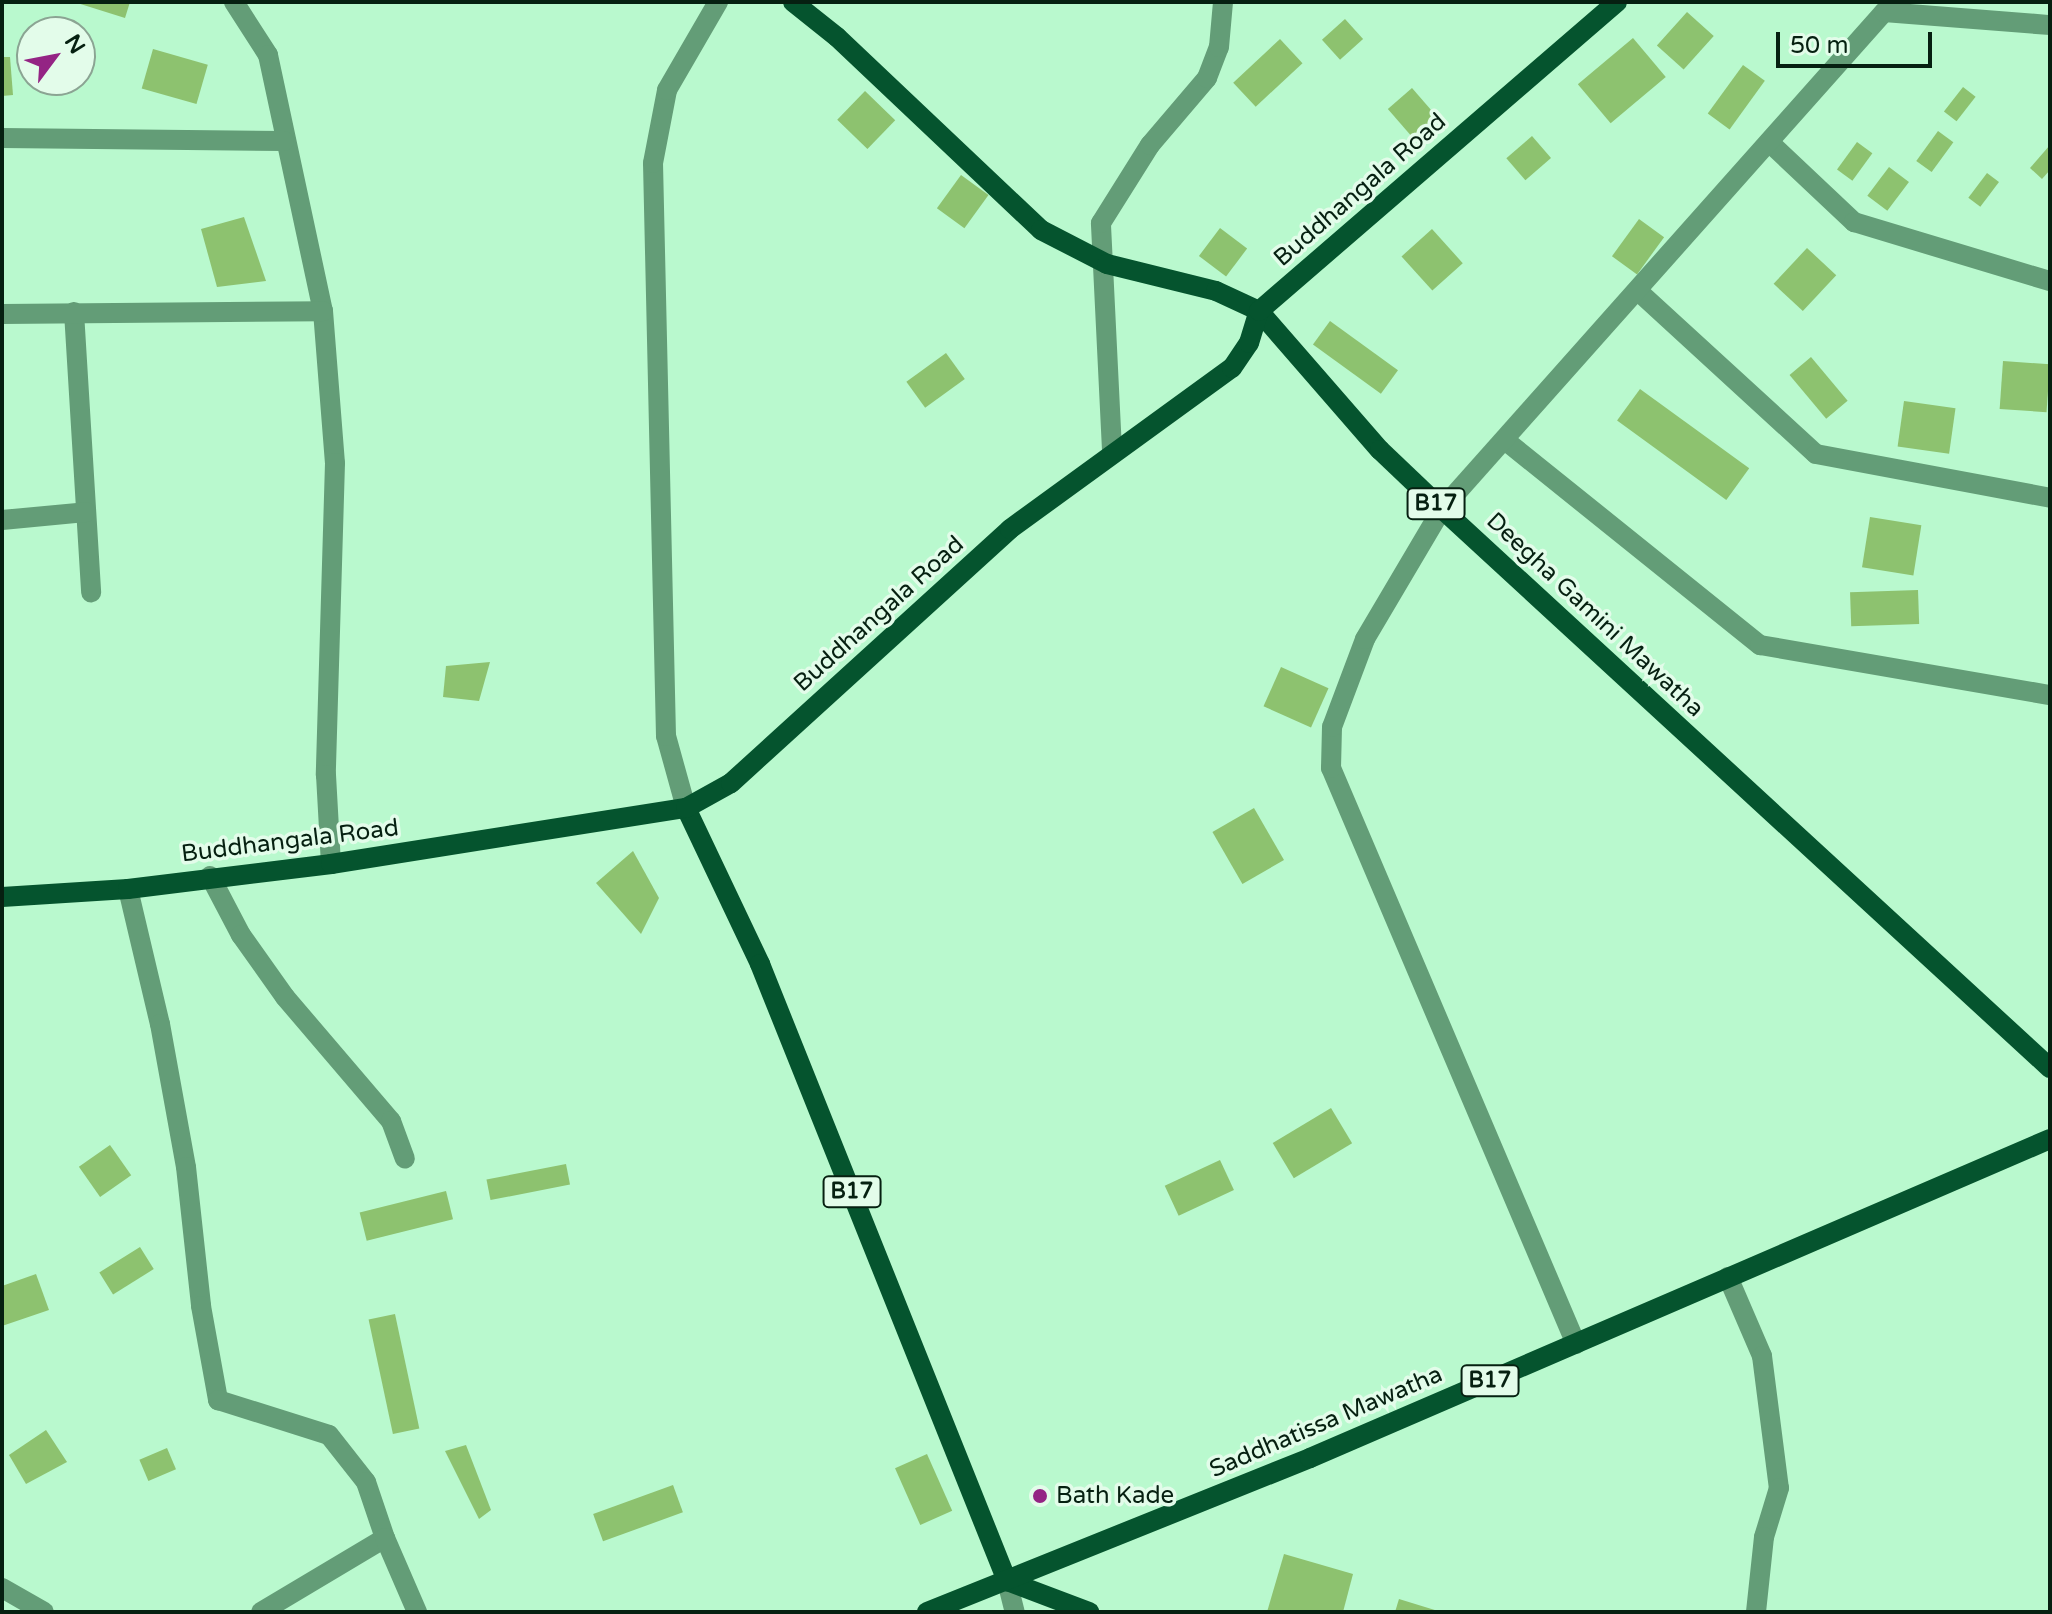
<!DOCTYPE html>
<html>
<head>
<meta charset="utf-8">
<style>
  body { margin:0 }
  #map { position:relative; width:2052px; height:1614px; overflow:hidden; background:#b9f9ce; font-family:"Varela Round",sans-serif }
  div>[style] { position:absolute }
  .building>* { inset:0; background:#8dc26f; transform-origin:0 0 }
  .minor>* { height:20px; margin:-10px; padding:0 10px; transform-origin:10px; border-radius:10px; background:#639d77 }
  .major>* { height:20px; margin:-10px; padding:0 10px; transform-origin:10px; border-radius:10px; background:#05542e }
  .dots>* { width:22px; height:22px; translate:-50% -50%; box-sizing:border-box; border:4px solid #e3fcea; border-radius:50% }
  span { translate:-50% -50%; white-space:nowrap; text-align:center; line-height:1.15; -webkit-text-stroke:7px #e3fcea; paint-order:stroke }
  .shield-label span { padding:2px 6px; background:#e3fcea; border:2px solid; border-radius:6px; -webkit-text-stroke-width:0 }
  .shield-label { font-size:22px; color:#062011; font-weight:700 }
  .street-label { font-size:24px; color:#062011 }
  .poi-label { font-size:24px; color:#062011 }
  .left { translate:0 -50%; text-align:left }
  .frame { position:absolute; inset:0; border:4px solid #062011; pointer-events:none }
  .north { position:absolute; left:16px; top:16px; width:80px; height:80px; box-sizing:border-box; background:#e3fcea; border:2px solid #8ba493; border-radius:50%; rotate:58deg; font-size:22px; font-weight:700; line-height:32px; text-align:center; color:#062011 }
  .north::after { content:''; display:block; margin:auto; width:28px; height:36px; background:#942484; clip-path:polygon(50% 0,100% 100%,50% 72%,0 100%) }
  .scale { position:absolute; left:1776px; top:32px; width:156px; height:36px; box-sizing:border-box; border:4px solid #062011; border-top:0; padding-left:10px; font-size:24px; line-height:28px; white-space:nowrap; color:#062011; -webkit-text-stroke:6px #e3fcea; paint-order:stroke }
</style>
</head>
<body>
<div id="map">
  <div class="building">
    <i style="clip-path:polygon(74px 2px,130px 2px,125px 18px)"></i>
    <i style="left:1687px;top:12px;width:36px;height:45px;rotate:42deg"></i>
    <i style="left:1345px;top:19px;width:27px;height:31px;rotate:48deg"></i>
    <i style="left:1633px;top:38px;width:51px;height:72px;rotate:50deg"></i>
    <i style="left:1280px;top:39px;width:33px;height:64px;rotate:47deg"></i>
    <i style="left:153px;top:49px;width:57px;height:41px;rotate:16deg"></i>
    <i style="clip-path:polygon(2px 57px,10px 57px,13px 95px,2px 96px)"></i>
    <i style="left:1743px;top:65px;width:27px;height:60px;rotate:36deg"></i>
    <i style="left:1963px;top:87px;width:16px;height:31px;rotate:38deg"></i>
    <i style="left:1412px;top:88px;width:41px;height:32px;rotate:49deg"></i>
    <i style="left:865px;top:91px;width:42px;height:40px;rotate:44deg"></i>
    <i style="left:1938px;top:131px;width:19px;height:37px;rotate:36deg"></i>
    <i style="left:1532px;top:136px;width:29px;height:34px;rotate:49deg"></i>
    <i style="left:1857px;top:142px;width:19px;height:34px;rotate:36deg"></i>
    <i style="clip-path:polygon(2050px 145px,2050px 170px,2042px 179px,2030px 168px)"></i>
    <i style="left:1889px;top:167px;width:25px;height:36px;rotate:37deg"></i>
    <i style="left:1987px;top:173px;width:15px;height:31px;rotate:37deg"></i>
    <i style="left:961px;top:175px;width:34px;height:41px;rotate:36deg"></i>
    <i style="clip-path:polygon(244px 217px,266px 281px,217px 287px,201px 229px)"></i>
    <i style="left:1639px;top:219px;width:31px;height:46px;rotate:36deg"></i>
    <i style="left:1220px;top:228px;width:34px;height:35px;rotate:37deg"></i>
    <i style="left:1432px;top:229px;width:46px;height:41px;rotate:48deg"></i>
    <i style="left:1807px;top:248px;width:40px;height:49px;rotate:43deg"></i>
    <i style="left:1330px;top:321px;width:84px;height:29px;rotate:36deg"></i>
    <i style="left:946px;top:353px;width:32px;height:49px;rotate:54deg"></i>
    <i style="left:1811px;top:357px;width:57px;height:28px;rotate:50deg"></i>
    <i style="left:2003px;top:361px;width:47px;height:48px;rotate:4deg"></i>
    <i style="left:1640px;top:389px;width:135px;height:39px;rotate:36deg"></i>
    <i style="left:1904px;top:401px;width:52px;height:46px;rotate:8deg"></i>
    <i style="left:1870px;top:517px;width:52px;height:51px;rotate:9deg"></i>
    <i style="left:1918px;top:590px;width:34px;height:68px;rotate:88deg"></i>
    <i style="clip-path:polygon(490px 662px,479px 701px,443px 697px,446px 666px)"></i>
    <i style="left:1281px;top:667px;width:52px;height:43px;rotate:24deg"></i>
    <i style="left:1254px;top:808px;width:60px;height:48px;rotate:60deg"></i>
    <i style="clip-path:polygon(633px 851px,659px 898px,641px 934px,596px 883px)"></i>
    <i style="left:1331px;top:1108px;width:41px;height:68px;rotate:59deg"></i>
    <i style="left:110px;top:1145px;width:37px;height:38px;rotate:55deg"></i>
    <i style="left:1220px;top:1160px;width:33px;height:61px;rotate:65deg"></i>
    <i style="left:566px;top:1164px;width:21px;height:81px;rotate:79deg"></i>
    <i style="left:446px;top:1191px;width:29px;height:89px;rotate:76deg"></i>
    <i style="left:140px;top:1247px;width:26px;height:48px;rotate:58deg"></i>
    <i style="clip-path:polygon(36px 1274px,49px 1310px,2px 1326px,2px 1286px)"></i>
    <i style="left:395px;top:1314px;width:117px;height:27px;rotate:78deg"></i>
    <i style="clip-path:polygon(46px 1430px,67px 1462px,26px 1484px,9px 1455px)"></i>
    <i style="clip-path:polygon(466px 1445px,491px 1510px,479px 1519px,445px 1451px)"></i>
    <i style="left:167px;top:1448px;width:23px;height:30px;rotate:67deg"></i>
    <i style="left:927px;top:1454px;width:62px;height:35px;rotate:66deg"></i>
    <i style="left:673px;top:1485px;width:29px;height:85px;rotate:70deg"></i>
    <i style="clip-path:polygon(1284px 1554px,1353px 1574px,1343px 1612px,1267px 1612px)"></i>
    <i style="clip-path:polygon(1399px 1599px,1438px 1611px,1438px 1612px,1395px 1612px)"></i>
  </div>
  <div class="minor">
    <i style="left:234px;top:2px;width:63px;rotate:57.3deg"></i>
    <i style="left:268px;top:55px;width:262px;rotate:77.9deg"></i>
    <i style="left:323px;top:311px;width:152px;rotate:85.5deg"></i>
    <i style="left:335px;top:463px;width:312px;rotate:91.7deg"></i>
    <i style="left:326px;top:775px;width:89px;rotate:86.8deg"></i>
    <i style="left:2px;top:138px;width:282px;rotate:0.6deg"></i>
    <i style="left:1769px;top:142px;width:117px;rotate:43.3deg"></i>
    <i style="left:1854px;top:222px;width:205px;rotate:16.8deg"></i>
    <i style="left:1638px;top:291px;width:241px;rotate:42.5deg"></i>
    <i style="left:1816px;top:454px;width:238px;rotate:10.6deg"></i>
    <i style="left:74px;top:312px;width:281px;rotate:86.5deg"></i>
    <i style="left:2px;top:314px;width:321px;rotate:-0.5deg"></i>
    <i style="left:1506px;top:441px;width:326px;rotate:38.8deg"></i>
    <i style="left:1760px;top:645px;width:294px;rotate:9.8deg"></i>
    <i style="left:1112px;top:450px;width:227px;rotate:-92.8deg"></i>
    <i style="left:1101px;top:223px;width:92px;rotate:-57.9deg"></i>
    <i style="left:1150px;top:145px;width:88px;rotate:-49.6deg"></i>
    <i style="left:1207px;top:78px;width:33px;rotate:-69deg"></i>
    <i style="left:1219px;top:47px;width:45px;rotate:-84.9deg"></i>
    <i style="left:2px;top:520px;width:84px;rotate:-5.4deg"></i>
    <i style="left:686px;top:808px;width:75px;rotate:-105.5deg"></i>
    <i style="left:666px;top:736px;width:573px;rotate:-91.3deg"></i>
    <i style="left:653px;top:163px;width:74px;rotate:-79.1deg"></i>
    <i style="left:667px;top:90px;width:102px;rotate:-59.9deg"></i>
    <i style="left:210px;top:876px;width:67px;rotate:62.3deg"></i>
    <i style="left:241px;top:935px;width:76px;rotate:54.6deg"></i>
    <i style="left:285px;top:997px;width:163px;rotate:49.5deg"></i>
    <i style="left:391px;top:1121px;width:40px;rotate:69.8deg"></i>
    <i style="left:128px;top:889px;width:139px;rotate:76.7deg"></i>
    <i style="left:160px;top:1024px;width:145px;rotate:79.7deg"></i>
    <i style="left:186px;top:1167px;width:140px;rotate:83.8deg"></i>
    <i style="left:201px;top:1306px;width:96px;rotate:79.7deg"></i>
    <i style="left:218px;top:1400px;width:116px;rotate:17.5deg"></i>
    <i style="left:329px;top:1435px;width:60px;rotate:51.8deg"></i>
    <i style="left:366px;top:1482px;width:59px;rotate:71.3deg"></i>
    <i style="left:385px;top:1538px;width:144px;rotate:149.2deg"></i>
    <i style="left:1728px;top:1277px;width:86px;rotate:66.7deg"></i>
    <i style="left:1762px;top:1356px;width:133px;rotate:82.7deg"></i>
    <i style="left:1779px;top:1488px;width:51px;rotate:107deg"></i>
    <i style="left:1764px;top:1537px;width:75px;rotate:96.1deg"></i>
    <i style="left:1576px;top:1344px;width:626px;rotate:-113.04deg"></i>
    <i style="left:1331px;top:768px;width:41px;rotate:-88.6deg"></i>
    <i style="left:1332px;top:727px;width:94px;rotate:-69.4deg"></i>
    <i style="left:1365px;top:639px;width:151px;rotate:-59.4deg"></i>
    <i style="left:1442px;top:509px;width:665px;rotate:-48.35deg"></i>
    <i style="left:1884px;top:12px;width:167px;rotate:4.5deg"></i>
    <i style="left:385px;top:1538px;width:81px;rotate:66.6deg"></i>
    <i style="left:1007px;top:1581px;width:32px;rotate:76deg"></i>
    <i style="left:2px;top:1588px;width:48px;rotate:29.7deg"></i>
  </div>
  <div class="major">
    <i style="left:793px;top:2px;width:56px;rotate:38.5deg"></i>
    <i style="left:837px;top:37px;width:281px;rotate:43.4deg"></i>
    <i style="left:1041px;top:230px;width:74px;rotate:27.3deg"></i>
    <i style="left:1107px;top:264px;width:112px;rotate:13.9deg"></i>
    <i style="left:1216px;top:291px;width:47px;rotate:24.9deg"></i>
    <i style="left:1259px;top:311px;width:184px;rotate:49deg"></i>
    <i style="left:1380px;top:450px;width:86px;rotate:43.6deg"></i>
    <i style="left:1442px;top:509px;width:826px;rotate:42.6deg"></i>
    <i style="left:686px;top:808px;width:173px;rotate:64.6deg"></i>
    <i style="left:760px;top:964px;width:665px;rotate:68.18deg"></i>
    <i style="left:1007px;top:1581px;width:88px;rotate:20.7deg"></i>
    <i style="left:2px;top:897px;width:126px;rotate:-3.6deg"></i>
    <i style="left:128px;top:889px;width:205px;rotate:-7deg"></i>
    <i style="left:331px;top:864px;width:359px;rotate:-9deg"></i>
    <i style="left:686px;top:808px;width:51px;rotate:-29.1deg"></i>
    <i style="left:731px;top:783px;width:377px;rotate:-42.3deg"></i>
    <i style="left:1010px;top:529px;width:274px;rotate:-36deg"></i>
    <i style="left:1232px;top:368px;width:30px;rotate:-56deg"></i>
    <i style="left:1249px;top:343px;width:34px;rotate:-73deg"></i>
    <i style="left:1259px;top:311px;width:473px;rotate:-40.8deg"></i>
    <i style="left:927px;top:1612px;width:413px;rotate:-21.9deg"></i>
    <i style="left:1310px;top:1458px;width:806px;rotate:-23.32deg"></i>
  </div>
  <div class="dots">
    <i style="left:1040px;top:1496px;background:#942484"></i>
  </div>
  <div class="shield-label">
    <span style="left:1436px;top:504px">B17</span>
    <span style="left:852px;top:1192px">B17</span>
    <span style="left:1490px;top:1381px">B17</span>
  </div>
  <div class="street-label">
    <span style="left:1360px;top:190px;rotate:-41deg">Buddhangala Road</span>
    <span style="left:879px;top:614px;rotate:-42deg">Buddhangala Road</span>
    <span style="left:1595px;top:615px;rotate:43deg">Deegha Gamini Mawatha</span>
    <span style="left:290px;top:841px;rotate:-7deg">Buddhangala Road</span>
    <span style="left:1326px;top:1422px;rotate:-23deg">Saddhatissa Mawatha</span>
  </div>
  <div class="poi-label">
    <span class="left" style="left:1056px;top:1496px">Bath Kade</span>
  </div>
  <div class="frame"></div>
  <div class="north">N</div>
  <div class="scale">50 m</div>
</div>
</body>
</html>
